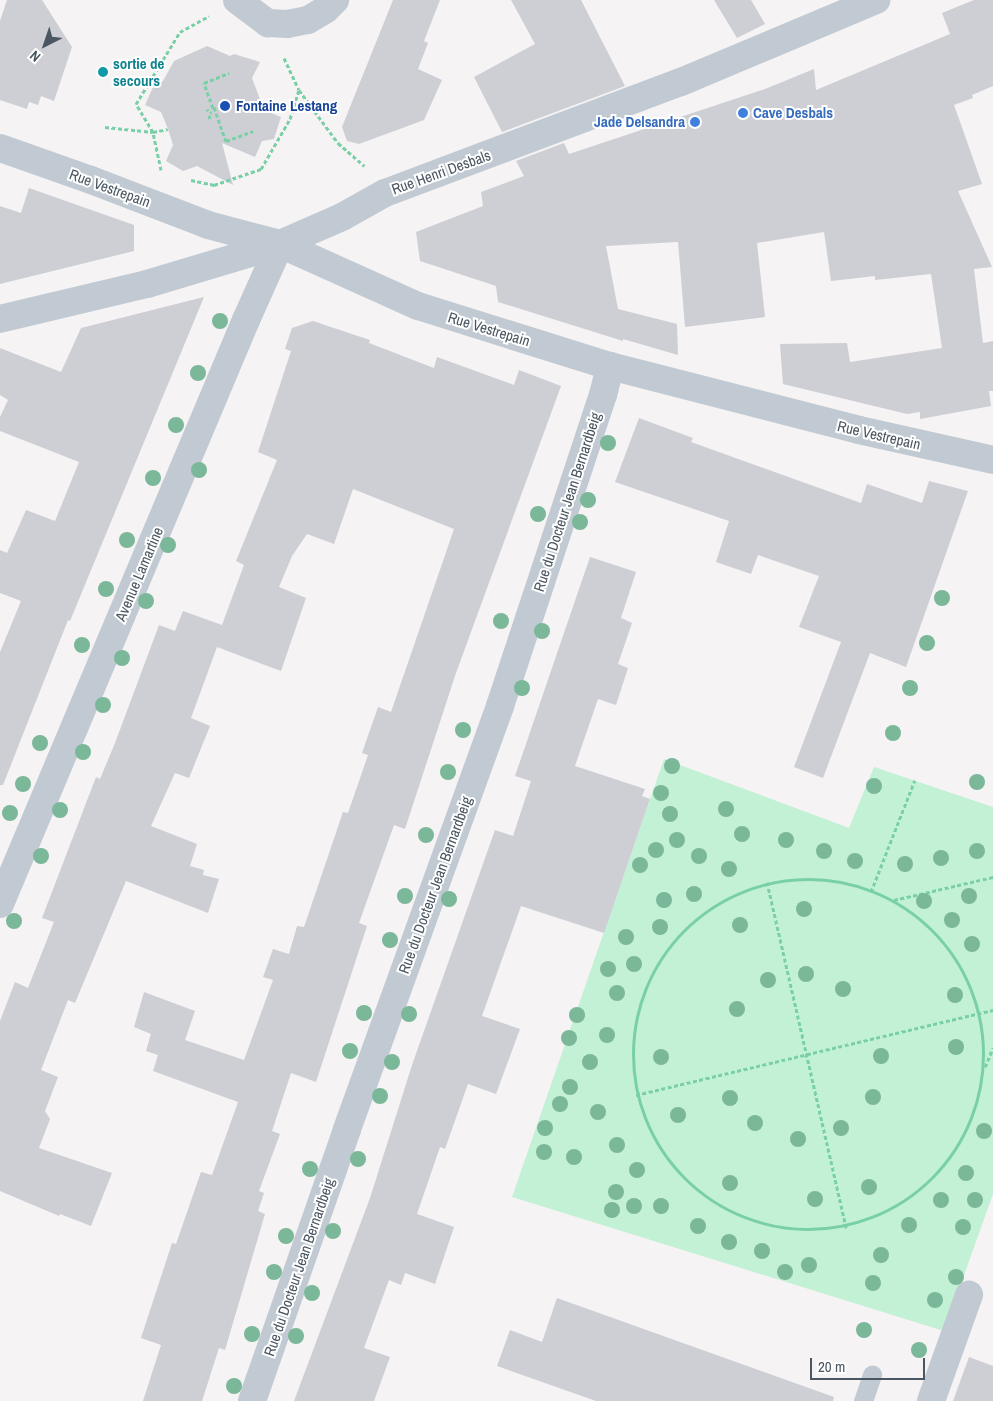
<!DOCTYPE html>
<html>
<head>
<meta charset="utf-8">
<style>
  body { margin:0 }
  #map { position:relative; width:993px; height:1401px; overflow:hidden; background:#f5f3f3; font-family:"Archivo Narrow",sans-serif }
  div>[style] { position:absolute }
  .green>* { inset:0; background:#c3f1d5 }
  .building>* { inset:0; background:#cdcfd5 }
  .path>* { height:3px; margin-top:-1.5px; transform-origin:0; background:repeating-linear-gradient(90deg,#7ad0a6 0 4px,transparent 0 6.5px) }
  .path>.ring { margin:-1.5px; padding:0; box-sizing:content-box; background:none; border:3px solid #7ad0a6; border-radius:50% }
  .service>* { height:19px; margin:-9.5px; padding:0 9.5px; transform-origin:9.5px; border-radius:9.5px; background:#c1cad2 }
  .minor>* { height:28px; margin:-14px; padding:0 14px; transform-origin:14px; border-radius:14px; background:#c1cad2 }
  .trees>* { width:16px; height:16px; margin:-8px; border-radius:50%; background:#7bb799 }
  .dots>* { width:14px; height:14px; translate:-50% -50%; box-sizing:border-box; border:2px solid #fff; border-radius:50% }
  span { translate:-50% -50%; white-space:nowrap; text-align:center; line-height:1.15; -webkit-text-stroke:4px #fff; paint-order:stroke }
  .culture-label { font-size:15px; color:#0d838f; font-weight:700 }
  .left { translate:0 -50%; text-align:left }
  .transit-label { font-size:15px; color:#164399; font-weight:700 }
  .shop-label { font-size:15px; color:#366cbe; font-weight:700 }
  .right { translate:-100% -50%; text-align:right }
  .street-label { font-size:15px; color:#4a5661 }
  .north { position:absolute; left:20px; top:20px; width:50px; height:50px; -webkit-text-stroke:4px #fff; paint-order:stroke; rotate:221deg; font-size:14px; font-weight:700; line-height:20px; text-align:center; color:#4a5661 }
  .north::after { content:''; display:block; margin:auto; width:18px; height:22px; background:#4a5661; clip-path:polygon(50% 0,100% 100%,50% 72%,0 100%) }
  .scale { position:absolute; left:810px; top:1358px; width:115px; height:22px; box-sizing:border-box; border:2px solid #4a5661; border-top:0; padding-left:6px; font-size:15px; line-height:18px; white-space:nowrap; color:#4a5661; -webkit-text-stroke:4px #fff; paint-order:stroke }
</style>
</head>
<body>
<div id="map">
  <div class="green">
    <i style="clip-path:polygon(664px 759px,849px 828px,874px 767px,993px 807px,993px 1194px,944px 1331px,512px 1197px)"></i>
  </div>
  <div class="building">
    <i style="clip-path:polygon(7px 0,42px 0,72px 47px,54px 101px,41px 96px,38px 105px,29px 102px,27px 109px,0 100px,0 21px)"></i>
    <i style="clip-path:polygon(393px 0,440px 0,424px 41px,428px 43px,418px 69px,442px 80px,424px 120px,359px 144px,347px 141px,342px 127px)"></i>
    <i style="clip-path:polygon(511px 0,581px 0,625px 86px,502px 132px,474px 77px,535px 44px)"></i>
    <i style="clip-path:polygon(714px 0,751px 0,765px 24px,737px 38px)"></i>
    <i style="clip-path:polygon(974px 0,993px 0,993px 86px,972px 95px,973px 98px,954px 105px,982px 184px,958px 191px,992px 267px,974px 269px,983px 343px,993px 341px,993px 391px,989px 391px,991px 406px,920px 419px,920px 412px,907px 414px,783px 384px,780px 344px,847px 343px,850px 362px,942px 348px,931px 274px,875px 280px,875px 276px,831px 281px,824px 232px,757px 243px,765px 317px,685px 327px,678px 242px,606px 246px,618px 309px,677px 324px,678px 355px,623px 339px,623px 341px,498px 302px,496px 286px,420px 261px,416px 232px,483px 206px,481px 192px,524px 176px,516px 161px,564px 143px,569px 154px,765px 89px,814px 69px,816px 90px,950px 34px,942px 13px)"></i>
    <i style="clip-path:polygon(207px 46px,230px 56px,234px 54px,260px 62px,252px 78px,264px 110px,281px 117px,274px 139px,262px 141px,255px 157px,222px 143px,233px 185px,197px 166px,183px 171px,166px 161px,173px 145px,168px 129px,161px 112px,145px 105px,154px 85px,163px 81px,174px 61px)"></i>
    <i style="clip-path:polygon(29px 188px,134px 225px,134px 251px,0 284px,0 206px,21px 213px)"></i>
    <i style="clip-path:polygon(204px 297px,70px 621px,68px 620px,3px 785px,0 785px,0 652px,21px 601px,0 593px,0 550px,7px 553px,26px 510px,55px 521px,79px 462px,0 431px,0 417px,8px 400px,0 395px,0 348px,61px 372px,81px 328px)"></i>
    <i style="clip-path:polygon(313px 321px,370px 340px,369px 343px,434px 368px,437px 357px,514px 385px,519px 370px,561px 386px,456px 673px,405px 829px,394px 825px,359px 923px,367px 926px,316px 1082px,291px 1073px,272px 1131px,280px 1134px,259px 1191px,264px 1193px,258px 1211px,265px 1214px,225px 1350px,219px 1348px,202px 1401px,143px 1401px,161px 1345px,141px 1338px,172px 1243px,176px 1244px,201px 1172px,212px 1175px,238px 1102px,153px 1071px,158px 1055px,146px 1051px,151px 1034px,134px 1027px,144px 992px,195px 1011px,185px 1040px,244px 1060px,273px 980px,263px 977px,273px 949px,289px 954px,297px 926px,304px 927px,343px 812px,348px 813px,368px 755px,362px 753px,378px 707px,391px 712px,454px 529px,353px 489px,334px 544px,307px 534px,292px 556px,279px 587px,306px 598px,281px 671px,217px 647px,191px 718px,210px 726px,189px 778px,175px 773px,151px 826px,197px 844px,190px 866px,204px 870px,203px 875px,219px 879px,208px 913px,126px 881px,75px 1003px,68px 1000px,41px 1070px,58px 1077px,45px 1111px,50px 1119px,39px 1148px,112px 1173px,91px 1226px,60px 1214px,59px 1216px,0 1191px,0 1021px,15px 982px,28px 988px,54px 922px,42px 918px,96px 777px,100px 779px,115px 743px,159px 625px,175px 631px,183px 611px,222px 625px,244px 565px,236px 561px,277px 460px,258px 452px,291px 351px,285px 349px,292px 328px)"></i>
    <i style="clip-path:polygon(639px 418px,693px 438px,691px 442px,861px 503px,867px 484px,922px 503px,929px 481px,968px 491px,906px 667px,870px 653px,823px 778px,794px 767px,841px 642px,799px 627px,819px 576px,758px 555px,751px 574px,716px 562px,729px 521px,615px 482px)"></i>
    <i style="clip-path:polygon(590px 557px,636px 572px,621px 618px,632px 623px,618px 664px,628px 668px,616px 705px,598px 699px,575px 766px,645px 789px,642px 796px,650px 799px,604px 933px,521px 906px,482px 1016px,520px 1029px,496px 1094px,468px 1084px,445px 1149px,440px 1147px,417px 1214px,454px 1227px,435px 1284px,405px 1273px,401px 1285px,389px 1280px,364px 1348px,390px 1357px,374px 1401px,294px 1401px,370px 1198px,412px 1065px,495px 830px,513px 836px,531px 781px,515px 776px)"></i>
    <i style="clip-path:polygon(557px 1298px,834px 1397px,833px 1401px,596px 1401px,497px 1366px,510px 1330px,542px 1342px)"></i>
    <i style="clip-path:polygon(969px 1357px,993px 1366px,993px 1401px,953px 1401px)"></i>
  </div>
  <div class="path">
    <i style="left:284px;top:58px;width:35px;rotate:65deg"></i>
    <i style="left:299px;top:90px;width:66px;rotate:53.7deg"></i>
    <i style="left:338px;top:143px;width:35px;rotate:41deg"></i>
    <i style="left:214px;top:107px;width:36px;rotate:71deg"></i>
    <i style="left:226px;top:141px;width:29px;rotate:-20deg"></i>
    <i style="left:213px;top:108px;width:27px;rotate:-110deg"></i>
    <i style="left:204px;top:83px;width:27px;rotate:-22deg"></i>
    <i style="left:207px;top:109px;width:2px;rotate:63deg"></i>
    <i style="left:210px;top:113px;width:2px;rotate:-27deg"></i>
    <i style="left:209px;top:115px;width:4px;rotate:76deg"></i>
    <i style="left:105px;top:127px;width:48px;rotate:5.9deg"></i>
    <i style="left:153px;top:132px;width:15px;rotate:-11deg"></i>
    <i style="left:161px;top:170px;width:39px;rotate:-102deg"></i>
    <i style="left:153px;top:132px;width:33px;rotate:-121deg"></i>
    <i style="left:136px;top:104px;width:84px;rotate:-58.6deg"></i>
    <i style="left:180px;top:32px;width:33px;rotate:-29deg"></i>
    <i style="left:191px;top:180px;width:24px;rotate:12deg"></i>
    <i style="left:214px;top:185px;width:50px;rotate:-18.8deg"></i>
    <i style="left:261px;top:169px;width:58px;rotate:-59.9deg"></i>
    <i style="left:290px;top:119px;width:30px;rotate:-73deg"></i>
    <i class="ring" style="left:633px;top:879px;width:347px;height:347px"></i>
    <i style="left:767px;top:882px;width:355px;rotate:77.1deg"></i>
    <i style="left:871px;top:892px;width:120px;rotate:-68.6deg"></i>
    <i style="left:894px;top:900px;width:102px;rotate:-13.1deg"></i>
    <i style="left:985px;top:1067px;width:21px;rotate:-67deg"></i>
    <i style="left:636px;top:1095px;width:367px;rotate:-13.4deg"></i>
  </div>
  <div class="service">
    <i style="left:863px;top:1401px;width:28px;rotate:-71deg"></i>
  </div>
  <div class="minor">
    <i style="left:237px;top:0;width:39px;rotate:37deg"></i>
    <i style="left:268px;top:23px;width:19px;rotate:3deg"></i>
    <i style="left:287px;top:24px;width:21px;rotate:-11deg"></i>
    <i style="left:308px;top:20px;width:21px;rotate:-31deg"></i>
    <i style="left:326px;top:9px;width:13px;rotate:-45deg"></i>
    <i style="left:0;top:148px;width:96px;rotate:19.4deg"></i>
    <i style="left:91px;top:180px;width:125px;rotate:21deg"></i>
    <i style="left:208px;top:225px;width:74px;rotate:14.8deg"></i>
    <i style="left:280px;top:244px;width:151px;rotate:24.2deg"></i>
    <i style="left:418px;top:306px;width:201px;rotate:17.4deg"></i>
    <i style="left:610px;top:366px;width:257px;rotate:14.4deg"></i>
    <i style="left:859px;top:430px;width:137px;rotate:12.6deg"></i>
    <i style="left:0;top:319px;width:151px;rotate:-13.4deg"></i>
    <i style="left:147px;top:284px;width:139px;rotate:-16.7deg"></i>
    <i style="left:280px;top:244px;width:68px;rotate:-23.5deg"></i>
    <i style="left:342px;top:217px;width:49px;rotate:-29.2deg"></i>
    <i style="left:385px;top:193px;width:316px;rotate:-20.6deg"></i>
    <i style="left:681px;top:82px;width:212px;rotate:-22.8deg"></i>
    <i style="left:0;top:904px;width:634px;rotate:-67.16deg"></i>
    <i style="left:246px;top:320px;width:83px;rotate:-65.9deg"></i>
    <i style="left:252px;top:1401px;width:288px;rotate:-70.7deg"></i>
    <i style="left:347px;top:1129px;width:450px;rotate:-70.1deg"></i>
    <i style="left:500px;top:706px;width:328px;rotate:-71.7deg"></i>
    <i style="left:603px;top:395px;width:30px;rotate:-76deg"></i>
    <i style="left:931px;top:1401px;width:113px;rotate:-70.3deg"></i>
  </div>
  <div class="trees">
    <i style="left:220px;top:321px"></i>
    <i style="left:198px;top:373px"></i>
    <i style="left:176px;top:425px"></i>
    <i style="left:608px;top:443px"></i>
    <i style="left:199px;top:470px"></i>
    <i style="left:153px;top:478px"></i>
    <i style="left:588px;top:500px"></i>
    <i style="left:538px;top:514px"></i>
    <i style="left:580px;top:522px"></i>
    <i style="left:127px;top:540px"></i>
    <i style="left:168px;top:545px"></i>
    <i style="left:106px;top:589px"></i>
    <i style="left:942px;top:598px"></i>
    <i style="left:146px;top:601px"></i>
    <i style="left:501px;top:621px"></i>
    <i style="left:542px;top:631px"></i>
    <i style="left:927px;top:643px"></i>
    <i style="left:82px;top:645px"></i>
    <i style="left:122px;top:658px"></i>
    <i style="left:522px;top:688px"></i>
    <i style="left:910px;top:688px"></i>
    <i style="left:103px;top:705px"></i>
    <i style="left:463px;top:730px"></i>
    <i style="left:893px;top:733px"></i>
    <i style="left:40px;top:743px"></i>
    <i style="left:83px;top:752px"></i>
    <i style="left:672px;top:766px"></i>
    <i style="left:448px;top:772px"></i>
    <i style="left:977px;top:782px"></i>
    <i style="left:23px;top:784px"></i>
    <i style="left:874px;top:786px"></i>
    <i style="left:661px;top:793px"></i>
    <i style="left:726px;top:809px"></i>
    <i style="left:60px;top:810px"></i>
    <i style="left:10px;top:813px"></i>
    <i style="left:670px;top:814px"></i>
    <i style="left:742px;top:834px"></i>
    <i style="left:426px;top:835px"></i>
    <i style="left:677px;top:840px"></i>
    <i style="left:786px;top:840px"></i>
    <i style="left:656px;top:850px"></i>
    <i style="left:824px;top:851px"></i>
    <i style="left:977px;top:851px"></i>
    <i style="left:41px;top:856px"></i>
    <i style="left:699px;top:856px"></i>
    <i style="left:941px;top:858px"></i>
    <i style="left:855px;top:861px"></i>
    <i style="left:905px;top:864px"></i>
    <i style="left:640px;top:865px"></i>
    <i style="left:729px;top:869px"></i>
    <i style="left:694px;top:894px"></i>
    <i style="left:405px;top:896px"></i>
    <i style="left:969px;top:896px"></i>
    <i style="left:449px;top:899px"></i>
    <i style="left:664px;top:900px"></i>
    <i style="left:924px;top:901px"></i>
    <i style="left:804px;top:909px"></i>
    <i style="left:952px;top:920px"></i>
    <i style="left:14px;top:921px"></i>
    <i style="left:740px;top:925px"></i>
    <i style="left:660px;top:927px"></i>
    <i style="left:626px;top:937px"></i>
    <i style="left:390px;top:940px"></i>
    <i style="left:972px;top:944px"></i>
    <i style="left:634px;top:964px"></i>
    <i style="left:608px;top:969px"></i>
    <i style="left:806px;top:974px"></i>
    <i style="left:768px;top:980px"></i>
    <i style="left:843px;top:989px"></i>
    <i style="left:617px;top:993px"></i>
    <i style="left:955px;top:995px"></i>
    <i style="left:737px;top:1009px"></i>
    <i style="left:364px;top:1013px"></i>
    <i style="left:409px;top:1014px"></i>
    <i style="left:577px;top:1015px"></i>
    <i style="left:607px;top:1035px"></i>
    <i style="left:569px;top:1038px"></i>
    <i style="left:956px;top:1047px"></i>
    <i style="left:350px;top:1051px"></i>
    <i style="left:881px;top:1056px"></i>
    <i style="left:661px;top:1057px"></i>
    <i style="left:392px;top:1062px"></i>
    <i style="left:590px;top:1062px"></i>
    <i style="left:570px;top:1087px"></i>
    <i style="left:380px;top:1096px"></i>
    <i style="left:873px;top:1097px"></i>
    <i style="left:730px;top:1098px"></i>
    <i style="left:560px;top:1104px"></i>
    <i style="left:598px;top:1112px"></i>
    <i style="left:678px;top:1115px"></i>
    <i style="left:755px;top:1123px"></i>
    <i style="left:545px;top:1128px"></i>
    <i style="left:841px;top:1128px"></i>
    <i style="left:984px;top:1131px"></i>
    <i style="left:798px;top:1139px"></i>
    <i style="left:617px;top:1145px"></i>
    <i style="left:544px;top:1152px"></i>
    <i style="left:574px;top:1157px"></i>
    <i style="left:358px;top:1159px"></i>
    <i style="left:310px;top:1169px"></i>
    <i style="left:637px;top:1170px"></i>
    <i style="left:966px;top:1173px"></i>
    <i style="left:730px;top:1183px"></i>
    <i style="left:869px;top:1187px"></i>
    <i style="left:616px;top:1192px"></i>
    <i style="left:815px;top:1199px"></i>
    <i style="left:941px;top:1200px"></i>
    <i style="left:975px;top:1200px"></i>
    <i style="left:634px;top:1206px"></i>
    <i style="left:661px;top:1206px"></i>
    <i style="left:612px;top:1210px"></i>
    <i style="left:909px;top:1225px"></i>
    <i style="left:698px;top:1226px"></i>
    <i style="left:963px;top:1227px"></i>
    <i style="left:333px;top:1231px"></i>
    <i style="left:286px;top:1236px"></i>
    <i style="left:729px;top:1242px"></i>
    <i style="left:762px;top:1251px"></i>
    <i style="left:881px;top:1255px"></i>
    <i style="left:809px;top:1265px"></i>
    <i style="left:274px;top:1272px"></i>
    <i style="left:785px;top:1272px"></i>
    <i style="left:956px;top:1277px"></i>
    <i style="left:873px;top:1283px"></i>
    <i style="left:312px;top:1293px"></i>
    <i style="left:935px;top:1300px"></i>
    <i style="left:864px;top:1330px"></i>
    <i style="left:252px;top:1334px"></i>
    <i style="left:296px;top:1336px"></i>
    <i style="left:919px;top:1350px"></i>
    <i style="left:234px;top:1386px"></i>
  </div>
  <div class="dots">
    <i style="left:103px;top:72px;background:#0f9aa8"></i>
    <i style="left:225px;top:106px;background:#1a4fb4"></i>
    <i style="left:743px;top:113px;background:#3f7fe0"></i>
    <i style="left:695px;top:122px;background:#3f7fe0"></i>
  </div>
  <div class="culture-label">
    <span class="left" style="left:113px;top:72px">sortie de<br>secours</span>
  </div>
  <div class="transit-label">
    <span class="left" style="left:236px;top:106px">Fontaine Lestang</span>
  </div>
  <div class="shop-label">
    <span class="left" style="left:753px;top:113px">Cave Desbals</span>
    <span class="right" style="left:685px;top:122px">Jade Delsandra</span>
  </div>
  <div class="street-label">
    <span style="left:441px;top:172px;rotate:-20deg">Rue Henri Desbals</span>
    <span style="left:110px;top:188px;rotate:20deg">Rue Vestrepain</span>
    <span style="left:489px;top:329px;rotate:17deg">Rue Vestrepain</span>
    <span style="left:879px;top:435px;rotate:13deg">Rue Vestrepain</span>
    <span style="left:567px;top:502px;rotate:-72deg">Rue du Docteur Jean Bernardbeig</span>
    <span style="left:139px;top:574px;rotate:-67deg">Avenue Lamartine</span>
    <span style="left:435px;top:885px;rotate:-70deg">Rue du Docteur Jean Bernardbeig</span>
    <span style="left:299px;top:1267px;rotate:-71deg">Rue du Docteur Jean Bernardbeig</span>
  </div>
  <div class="north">N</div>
  <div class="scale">20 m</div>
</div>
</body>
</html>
